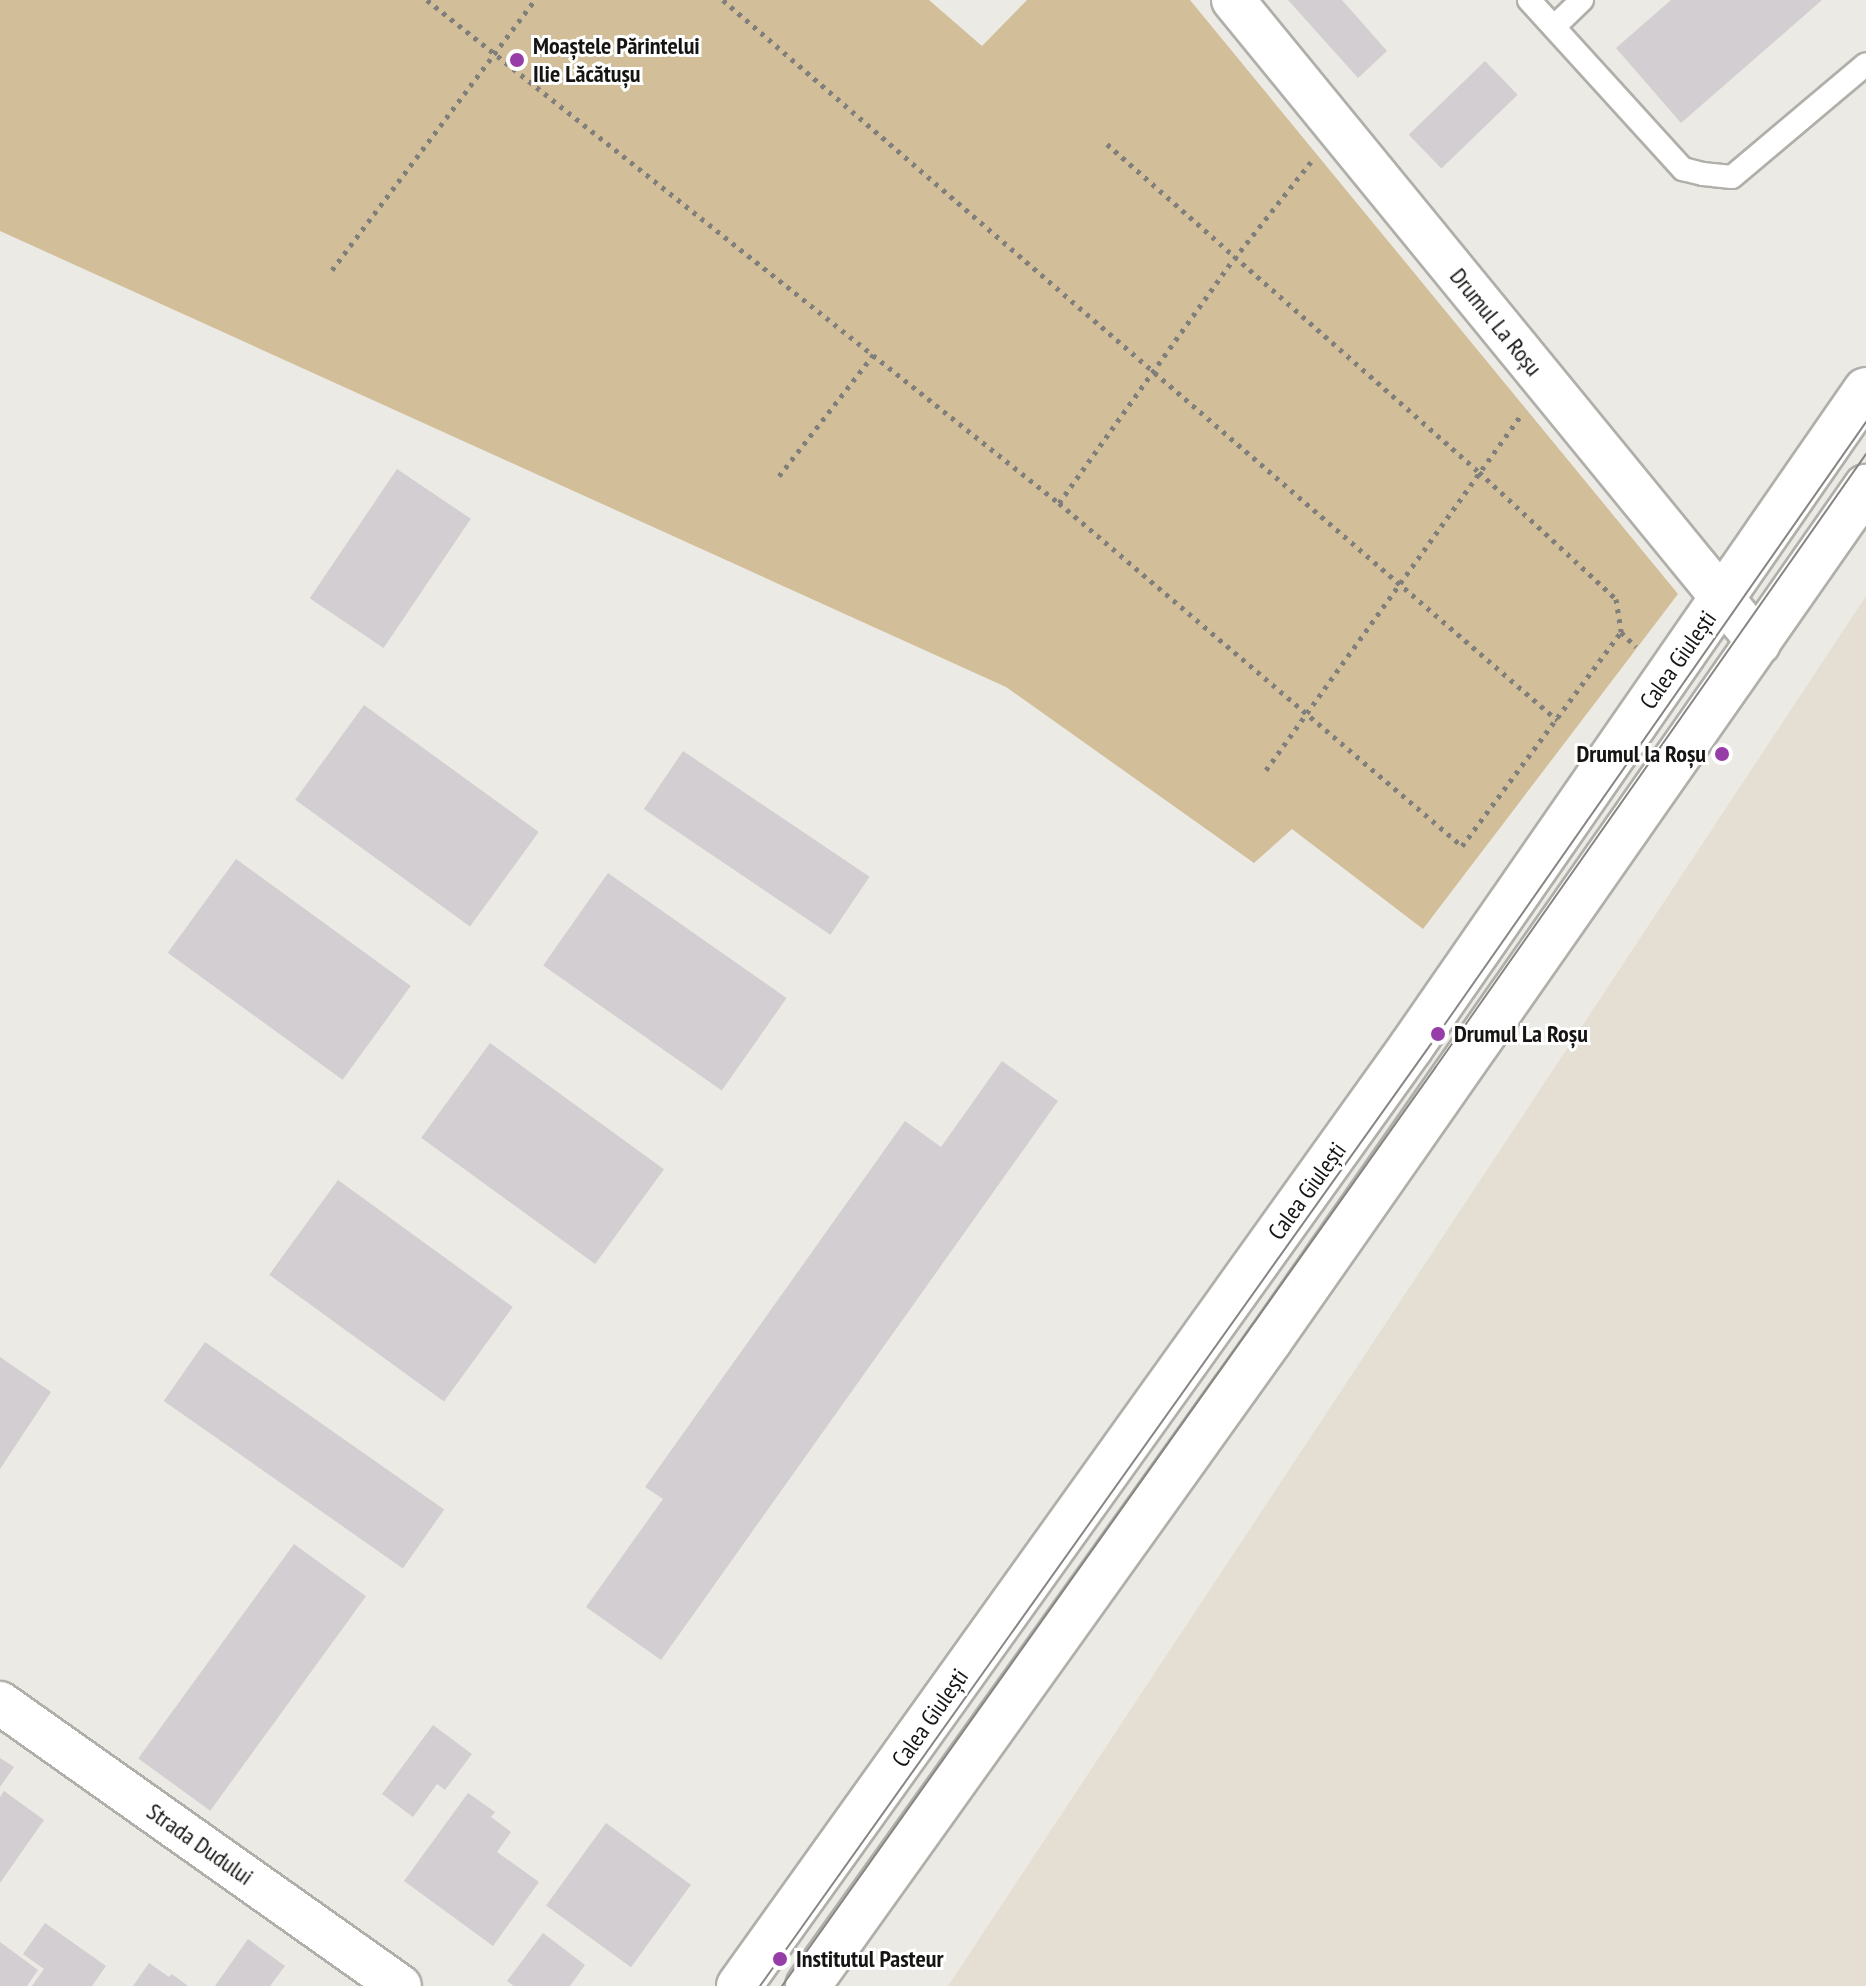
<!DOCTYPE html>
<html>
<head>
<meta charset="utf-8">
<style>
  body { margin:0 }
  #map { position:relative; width:1866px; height:1986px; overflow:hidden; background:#eceae4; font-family:"PT Sans Narrow",sans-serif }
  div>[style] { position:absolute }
  .built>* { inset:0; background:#e5dfd3 }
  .green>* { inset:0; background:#d2bf9a }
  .building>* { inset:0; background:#d2ced2; transform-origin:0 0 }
  .path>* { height:5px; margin-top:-2.5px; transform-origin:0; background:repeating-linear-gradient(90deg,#807f7b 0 4px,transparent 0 10px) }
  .roads { filter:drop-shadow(2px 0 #b1afaa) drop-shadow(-2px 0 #b1afaa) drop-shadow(0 2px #b1afaa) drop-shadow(0 -2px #b1afaa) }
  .service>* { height:22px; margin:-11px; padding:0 11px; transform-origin:11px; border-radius:11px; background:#fff }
  .minor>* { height:42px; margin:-21px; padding:0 21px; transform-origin:21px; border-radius:21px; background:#fff }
  .secondary>* { height:44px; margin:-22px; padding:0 22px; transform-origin:22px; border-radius:22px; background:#fff }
  .tram>* { height:2px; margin:-1px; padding:0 1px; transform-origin:1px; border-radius:1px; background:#888682 }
  .dots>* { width:22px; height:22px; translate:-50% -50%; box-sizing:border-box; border:4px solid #fff; border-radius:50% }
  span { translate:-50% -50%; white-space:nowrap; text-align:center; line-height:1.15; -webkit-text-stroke:6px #fff; paint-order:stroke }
  .poi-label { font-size:24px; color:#161513; font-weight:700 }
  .left { translate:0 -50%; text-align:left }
  .right { translate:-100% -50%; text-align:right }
  .street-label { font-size:24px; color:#161513 }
</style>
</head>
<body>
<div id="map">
  <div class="built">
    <i style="clip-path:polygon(1866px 596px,1866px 1986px,948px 1986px)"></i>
  </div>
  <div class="green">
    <i style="clip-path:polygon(0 0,929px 0,982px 46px,1027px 0,1190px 0,1678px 594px,1423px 929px,1292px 829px,1254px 863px,1006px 687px,0 231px)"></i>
  </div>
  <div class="building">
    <i style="clip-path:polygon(1288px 0,1342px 0,1387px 51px,1358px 78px)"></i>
    <i style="clip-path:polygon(1671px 0,1822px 0,1681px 123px,1616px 48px)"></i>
    <i style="left:1485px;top:61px;width:47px;height:106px;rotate:46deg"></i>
    <i style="left:397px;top:469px;width:89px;height:156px;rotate:34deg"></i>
    <i style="left:364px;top:705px;width:216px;height:117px;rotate:36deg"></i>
    <i style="left:683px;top:751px;width:225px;height:70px;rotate:34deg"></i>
    <i style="left:236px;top:859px;width:216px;height:116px;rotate:36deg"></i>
    <i style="left:608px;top:873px;width:218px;height:113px;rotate:35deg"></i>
    <i style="left:490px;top:1043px;width:215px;height:117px;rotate:36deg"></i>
    <i style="clip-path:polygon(1002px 1061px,1058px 1101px,661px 1660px,586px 1607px,663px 1499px,645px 1487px,905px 1121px,941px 1147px)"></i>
    <i style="left:338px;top:1180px;width:216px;height:117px;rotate:36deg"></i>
    <i style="left:205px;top:1342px;width:292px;height:72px;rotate:35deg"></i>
    <i style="clip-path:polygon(0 1357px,51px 1392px,0 1469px)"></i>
    <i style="left:294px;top:1544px;width:89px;height:265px;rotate:36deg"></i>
    <i style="clip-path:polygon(433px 1725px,472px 1754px,445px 1790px,437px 1784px,413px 1817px,382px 1794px)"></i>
    <i style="clip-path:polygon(0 1758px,14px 1767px,0 1787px)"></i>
    <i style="clip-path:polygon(4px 1791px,44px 1820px,0 1883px,0 1797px)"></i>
    <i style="clip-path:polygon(468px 1793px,495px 1812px,491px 1817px,511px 1832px,497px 1852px,539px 1882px,493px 1946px,404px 1881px)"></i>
    <i style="left:606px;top:1823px;width:105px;height:102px;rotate:36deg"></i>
    <i style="clip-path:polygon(45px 1923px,106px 1966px,92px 1986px,32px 1986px,44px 1969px,23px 1954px)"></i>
    <i style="clip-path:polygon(543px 1933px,585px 1965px,570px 1986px,514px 1986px,507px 1981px)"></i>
    <i style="clip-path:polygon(248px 1939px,285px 1966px,270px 1986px,215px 1986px)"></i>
    <i style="clip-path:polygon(0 1942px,38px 1970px,27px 1986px,0 1986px)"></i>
    <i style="clip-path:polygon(149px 1963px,169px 1977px,172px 1974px,188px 1986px,133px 1986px)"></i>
  </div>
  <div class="path">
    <i style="left:427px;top:0;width:808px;rotate:38.52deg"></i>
    <i style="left:1059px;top:503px;width:529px;rotate:40.4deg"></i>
    <i style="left:1462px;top:846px;width:267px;rotate:-53.4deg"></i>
    <i style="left:723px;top:0;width:1102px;rotate:40.8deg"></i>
    <i style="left:1107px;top:144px;width:496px;rotate:41.4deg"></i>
    <i style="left:1479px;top:472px;width:187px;rotate:42.8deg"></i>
    <i style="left:1616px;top:599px;width:33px;rotate:81deg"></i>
    <i style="left:1621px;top:632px;width:21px;rotate:45deg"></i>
    <i style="left:332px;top:270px;width:338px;rotate:-53.1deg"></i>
    <i style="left:779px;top:476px;width:155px;rotate:-52.1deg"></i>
    <i style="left:1059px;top:503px;width:300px;rotate:-54.4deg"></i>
    <i style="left:1234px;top:259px;width:124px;rotate:-51.6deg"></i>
    <i style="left:1266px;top:770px;width:435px;rotate:-54.3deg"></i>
  </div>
  <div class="roads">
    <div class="service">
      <i style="left:1529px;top:0;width:229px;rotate:47.7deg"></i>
      <i style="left:1683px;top:169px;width:21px;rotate:14deg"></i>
      <i style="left:1703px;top:174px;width:29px;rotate:6deg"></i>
      <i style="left:1732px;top:177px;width:175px;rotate:-40.1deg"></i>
      <i style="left:1554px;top:27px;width:39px;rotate:-44deg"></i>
    </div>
    <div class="minor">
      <i style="left:1233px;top:0;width:831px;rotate:50.72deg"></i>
      <i style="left:0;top:1703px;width:490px;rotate:35.3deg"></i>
    </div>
    <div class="secondary">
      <i style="left:739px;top:1986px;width:1155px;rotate:-54.41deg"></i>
      <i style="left:1411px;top:1047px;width:799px;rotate:-55.3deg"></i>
      <i style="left:808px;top:1986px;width:794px;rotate:-54.43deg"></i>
      <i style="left:1270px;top:1340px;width:1041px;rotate:-55.06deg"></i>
    </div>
  </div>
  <div class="tram">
    <i style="left:760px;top:1986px;width:1169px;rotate:-54.54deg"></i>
    <i style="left:1438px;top:1034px;width:747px;rotate:-55.03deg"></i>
    <i style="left:782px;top:1986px;width:1127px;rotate:-54.57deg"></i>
    <i style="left:1435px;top:1068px;width:750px;rotate:-54.93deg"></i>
  </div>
  <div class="dots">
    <i style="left:517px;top:60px;background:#973da8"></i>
    <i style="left:1722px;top:754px;background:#973da8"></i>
    <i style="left:1438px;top:1034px;background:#973da8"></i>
    <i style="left:780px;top:1959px;background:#973da8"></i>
  </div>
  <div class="poi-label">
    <span class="left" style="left:533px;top:60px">Moaștele Părintelui<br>Ilie Lăcătușu</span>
    <span class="right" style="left:1706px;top:754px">Drumul la Roșu</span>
    <span class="left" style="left:1454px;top:1034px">Drumul La Roșu</span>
    <span class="left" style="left:796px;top:1959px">Institutul Pasteur</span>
  </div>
  <div class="street-label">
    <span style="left:1496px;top:322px;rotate:51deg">Drumul La Roșu</span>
    <span style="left:1678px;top:660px;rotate:-55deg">Calea Giulești</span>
    <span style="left:1307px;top:1191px;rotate:-54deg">Calea Giulești</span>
    <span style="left:930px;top:1718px;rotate:-55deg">Calea Giulești</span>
    <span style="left:200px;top:1844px;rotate:35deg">Strada Dudului</span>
  </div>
</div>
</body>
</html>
